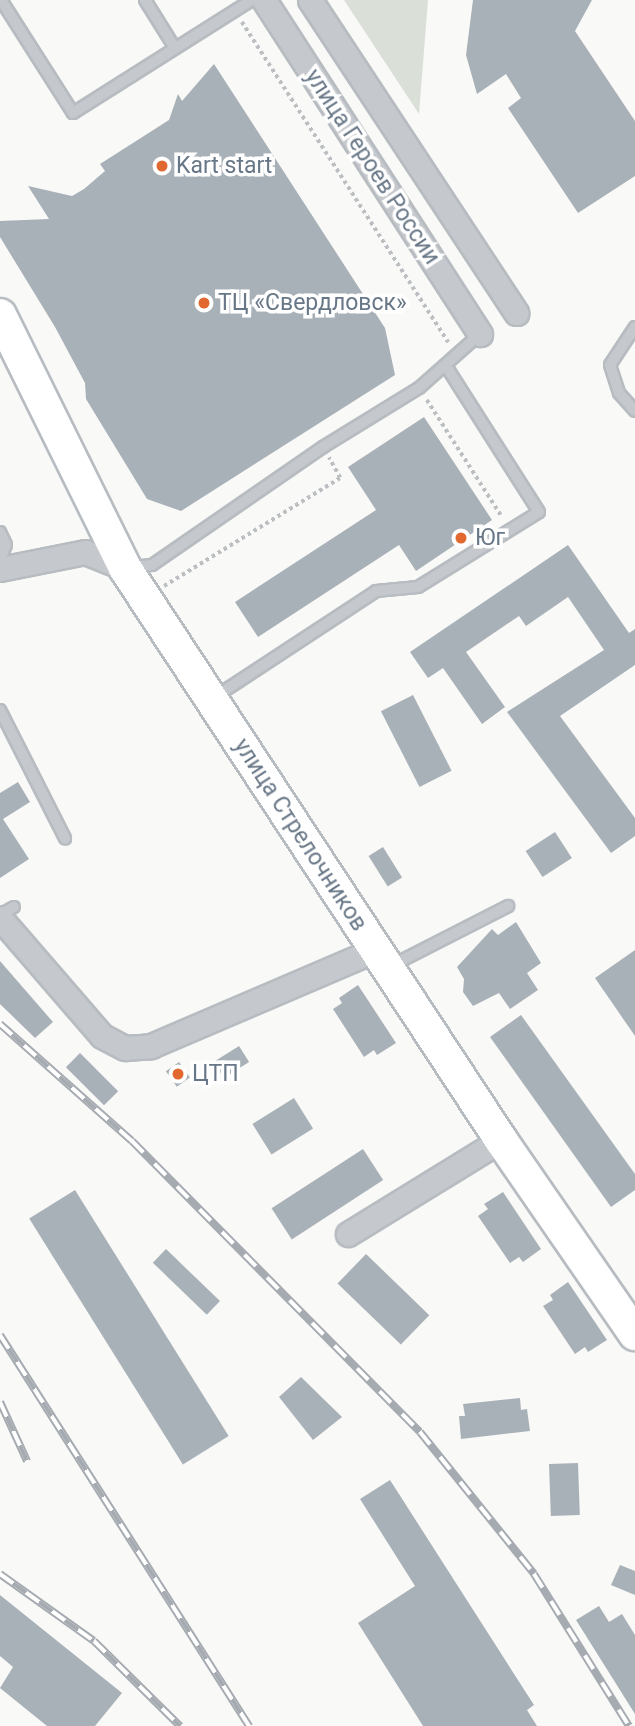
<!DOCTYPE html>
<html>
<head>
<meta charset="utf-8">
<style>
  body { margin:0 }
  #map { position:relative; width:635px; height:1726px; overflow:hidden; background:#f9f9f7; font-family:Roboto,sans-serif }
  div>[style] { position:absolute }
  .green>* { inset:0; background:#dae0d8 }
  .building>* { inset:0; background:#a9b1b8; transform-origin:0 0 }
  .path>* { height:3.5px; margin-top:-1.75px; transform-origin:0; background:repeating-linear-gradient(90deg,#bcbfc2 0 3.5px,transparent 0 7px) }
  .roads { filter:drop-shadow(2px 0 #b7bcc1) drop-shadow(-2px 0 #b7bcc1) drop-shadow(0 2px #b7bcc1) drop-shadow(0 -2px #b7bcc1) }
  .lane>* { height:10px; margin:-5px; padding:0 5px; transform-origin:5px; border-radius:5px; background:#c5c8cc }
  .street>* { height:23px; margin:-11.5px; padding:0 11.5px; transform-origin:11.5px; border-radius:11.5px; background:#c5c8cc }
  .secondary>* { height:32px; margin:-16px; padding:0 16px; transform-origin:16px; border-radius:16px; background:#fff }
  .rail>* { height:8px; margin-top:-4px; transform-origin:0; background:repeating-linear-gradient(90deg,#fff 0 16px,#a5abb1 0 32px); box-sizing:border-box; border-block:2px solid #a5abb1 }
  .dots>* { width:19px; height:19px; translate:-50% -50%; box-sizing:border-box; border:4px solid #fff; border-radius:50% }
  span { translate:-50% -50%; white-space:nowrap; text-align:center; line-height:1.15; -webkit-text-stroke:7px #fff; paint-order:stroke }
  .poi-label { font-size:23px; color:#687787 }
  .left { translate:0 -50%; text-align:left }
  .street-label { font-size:23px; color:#687787 }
</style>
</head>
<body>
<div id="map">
  <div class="green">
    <i style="clip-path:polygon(344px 0,428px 0,419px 114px)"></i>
  </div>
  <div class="building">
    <i style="clip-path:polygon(473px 0,592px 0,575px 31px,635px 121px,635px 176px,578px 213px,508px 108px,521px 98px,506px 74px,477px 94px,466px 55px)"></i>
    <i style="clip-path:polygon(214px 64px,385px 328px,395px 375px,181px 511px,147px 499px,86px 399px,85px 383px,55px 327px,0 237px,0 221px,49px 219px,28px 186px,72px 196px,84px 189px,105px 171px,100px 164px,169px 120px,178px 94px,182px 101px)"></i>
    <i style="clip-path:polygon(424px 417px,492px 520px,416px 571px,399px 545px,258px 637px,235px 602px,376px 510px,348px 467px)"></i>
    <i style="clip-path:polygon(568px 545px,629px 633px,635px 629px,635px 665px,560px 716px,635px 818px,635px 836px,611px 853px,507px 712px,604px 650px,568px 597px,526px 626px,519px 616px,466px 652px,505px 707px,482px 724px,443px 668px,428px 678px,410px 652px)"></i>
    <i style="left:413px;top:695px;width:85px;height:36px;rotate:63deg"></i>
    <i style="clip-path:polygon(18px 782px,30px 802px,3px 819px,29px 859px,0 878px,0 793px)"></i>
    <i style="left:555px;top:832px;width:31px;height:35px;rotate:57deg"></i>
    <i style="left:383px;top:847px;width:36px;height:17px;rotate:58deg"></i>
    <i style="clip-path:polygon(516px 922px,541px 963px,527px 973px,538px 990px,510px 1009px,499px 993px,473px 1006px,463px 992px,464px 979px,457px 967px,492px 929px,498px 935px)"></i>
    <i style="clip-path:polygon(635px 950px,635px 1036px,595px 978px)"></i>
    <i style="clip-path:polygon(0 961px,53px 1022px,35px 1038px,0 1004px)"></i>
    <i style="clip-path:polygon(358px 985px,396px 1043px,377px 1055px,374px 1050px,364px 1057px,333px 1009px,342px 1003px,339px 998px)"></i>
    <i style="clip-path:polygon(521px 1015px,635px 1174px,635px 1190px,611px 1207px,490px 1037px)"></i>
    <i style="left:239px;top:1046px;width:19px;height:30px;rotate:58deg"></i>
    <i style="left:80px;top:1053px;width:54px;height:20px;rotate:45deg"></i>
    <i style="left:179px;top:1062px;width:19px;height:16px;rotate:55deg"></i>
    <i style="left:294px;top:1098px;width:36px;height:49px;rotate:58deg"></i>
    <i style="left:363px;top:1149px;width:37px;height:109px;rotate:57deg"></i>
    <i style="left:75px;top:1190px;width:290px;height:54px;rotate:58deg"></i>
    <i style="clip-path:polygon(503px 1192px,541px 1249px,523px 1262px,519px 1257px,510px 1263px,478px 1216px,488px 1209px,484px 1204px)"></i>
    <i style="left:166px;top:1249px;width:75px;height:19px;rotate:44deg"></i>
    <i style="left:366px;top:1254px;width:88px;height:41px;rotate:44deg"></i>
    <i style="clip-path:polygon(568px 1282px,607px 1340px,588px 1352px,585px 1347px,575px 1354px,543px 1306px,553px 1300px,550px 1295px)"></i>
    <i style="clip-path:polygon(301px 1377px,342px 1417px,313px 1440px,279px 1397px)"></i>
    <i style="clip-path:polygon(520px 1398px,521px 1410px,527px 1409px,530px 1431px,461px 1439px,459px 1416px,465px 1416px,463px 1404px)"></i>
    <i style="left:578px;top:1463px;width:52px;height:29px;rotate:88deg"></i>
    <i style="clip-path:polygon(390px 1480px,534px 1705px,527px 1710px,537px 1726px,423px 1726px,358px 1623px,415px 1586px,360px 1499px)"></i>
    <i style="clip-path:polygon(620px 1565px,635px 1571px,635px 1595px,611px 1585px)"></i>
    <i style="clip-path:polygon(0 1595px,122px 1693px,95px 1726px,47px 1726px,0 1688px,13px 1667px,0 1656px)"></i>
    <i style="clip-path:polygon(599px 1606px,609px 1622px,622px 1614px,635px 1635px,635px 1714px,576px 1620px)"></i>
  </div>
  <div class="path">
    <i style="left:242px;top:22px;width:381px;rotate:57.2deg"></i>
    <i style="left:427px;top:400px;width:139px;rotate:57.3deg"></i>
    <i style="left:164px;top:586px;width:206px;rotate:-31.5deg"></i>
    <i style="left:340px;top:478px;width:23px;rotate:-119deg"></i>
  </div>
  <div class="roads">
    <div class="lane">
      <i style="left:1px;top:0;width:134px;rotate:57.5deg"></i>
      <i style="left:73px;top:113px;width:212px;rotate:-32.3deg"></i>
      <i style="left:145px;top:0;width:57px;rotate:58deg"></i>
      <i style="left:635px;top:327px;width:45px;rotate:123.3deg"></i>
      <i style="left:610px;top:365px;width:29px;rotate:72deg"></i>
      <i style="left:619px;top:393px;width:24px;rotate:48deg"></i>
      <i style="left:0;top:532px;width:14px;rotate:65deg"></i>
      <i style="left:6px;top:545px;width:16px;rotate:112deg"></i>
      <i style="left:130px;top:567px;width:22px;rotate:-5deg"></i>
      <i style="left:152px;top:565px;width:208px;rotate:-34.6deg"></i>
      <i style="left:323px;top:447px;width:113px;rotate:-31.6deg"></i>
      <i style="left:419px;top:388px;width:81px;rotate:-41.5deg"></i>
      <i style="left:224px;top:691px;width:182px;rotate:-33.3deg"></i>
      <i style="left:376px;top:591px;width:42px;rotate:-5.4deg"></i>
      <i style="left:418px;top:587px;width:142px;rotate:-31.8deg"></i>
      <i style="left:539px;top:512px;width:173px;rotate:-122.5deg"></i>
      <i style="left:0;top:710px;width:144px;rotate:63.1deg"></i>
      <i style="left:0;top:915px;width:16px;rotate:-30deg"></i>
      <i style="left:389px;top:967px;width:134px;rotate:-27.1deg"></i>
    </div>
    <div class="street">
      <i style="left:264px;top:0;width:398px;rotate:57.1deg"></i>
      <i style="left:310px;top:0;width:375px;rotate:56.6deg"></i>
      <i style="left:0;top:569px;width:87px;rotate:-11.3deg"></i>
      <i style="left:85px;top:552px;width:43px;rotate:21.8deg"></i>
      <i style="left:0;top:918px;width:156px;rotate:49.2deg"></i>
      <i style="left:102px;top:1036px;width:26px;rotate:28deg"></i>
      <i style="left:125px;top:1048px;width:26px;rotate:-4deg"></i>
      <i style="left:151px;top:1046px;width:244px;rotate:-23.2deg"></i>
      <i style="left:348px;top:1234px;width:180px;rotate:-31.6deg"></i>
    </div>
    <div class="secondary">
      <i style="left:0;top:315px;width:282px;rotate:63.7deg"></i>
      <i style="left:125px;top:568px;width:685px;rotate:56.68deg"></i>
      <i style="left:501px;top:1140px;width:236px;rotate:55.4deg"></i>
    </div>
  </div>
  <div class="rail">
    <i style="left:0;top:1024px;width:176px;rotate:41.6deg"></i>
    <i style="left:132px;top:1141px;width:409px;rotate:45.3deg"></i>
    <i style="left:420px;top:1432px;width:182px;rotate:51.2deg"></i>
    <i style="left:534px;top:1574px;width:179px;rotate:58deg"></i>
    <i style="left:0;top:1335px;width:464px;rotate:57.5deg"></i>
    <i style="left:0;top:1402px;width:65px;rotate:65.4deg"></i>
    <i style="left:0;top:1574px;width:115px;rotate:35.5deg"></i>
    <i style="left:94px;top:1641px;width:121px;rotate:44.7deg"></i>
  </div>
  <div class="dots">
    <i style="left:162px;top:166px;background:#e1692f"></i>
    <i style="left:204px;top:303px;background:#e1692f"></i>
    <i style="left:461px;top:538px;background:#e1692f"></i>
    <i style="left:178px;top:1074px;background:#e1692f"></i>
  </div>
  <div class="poi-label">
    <span class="left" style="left:176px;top:166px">Kart start</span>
    <span class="left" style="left:218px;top:303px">ТЦ «Свердловск»</span>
    <span class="left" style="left:475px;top:538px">Юг</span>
    <span class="left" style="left:192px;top:1074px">ЦТП</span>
  </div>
  <div class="street-label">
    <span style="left:372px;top:167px;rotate:57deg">улица Героев России</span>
    <span style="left:300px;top:835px;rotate:57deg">улица Стрелочников</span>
  </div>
</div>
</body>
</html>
